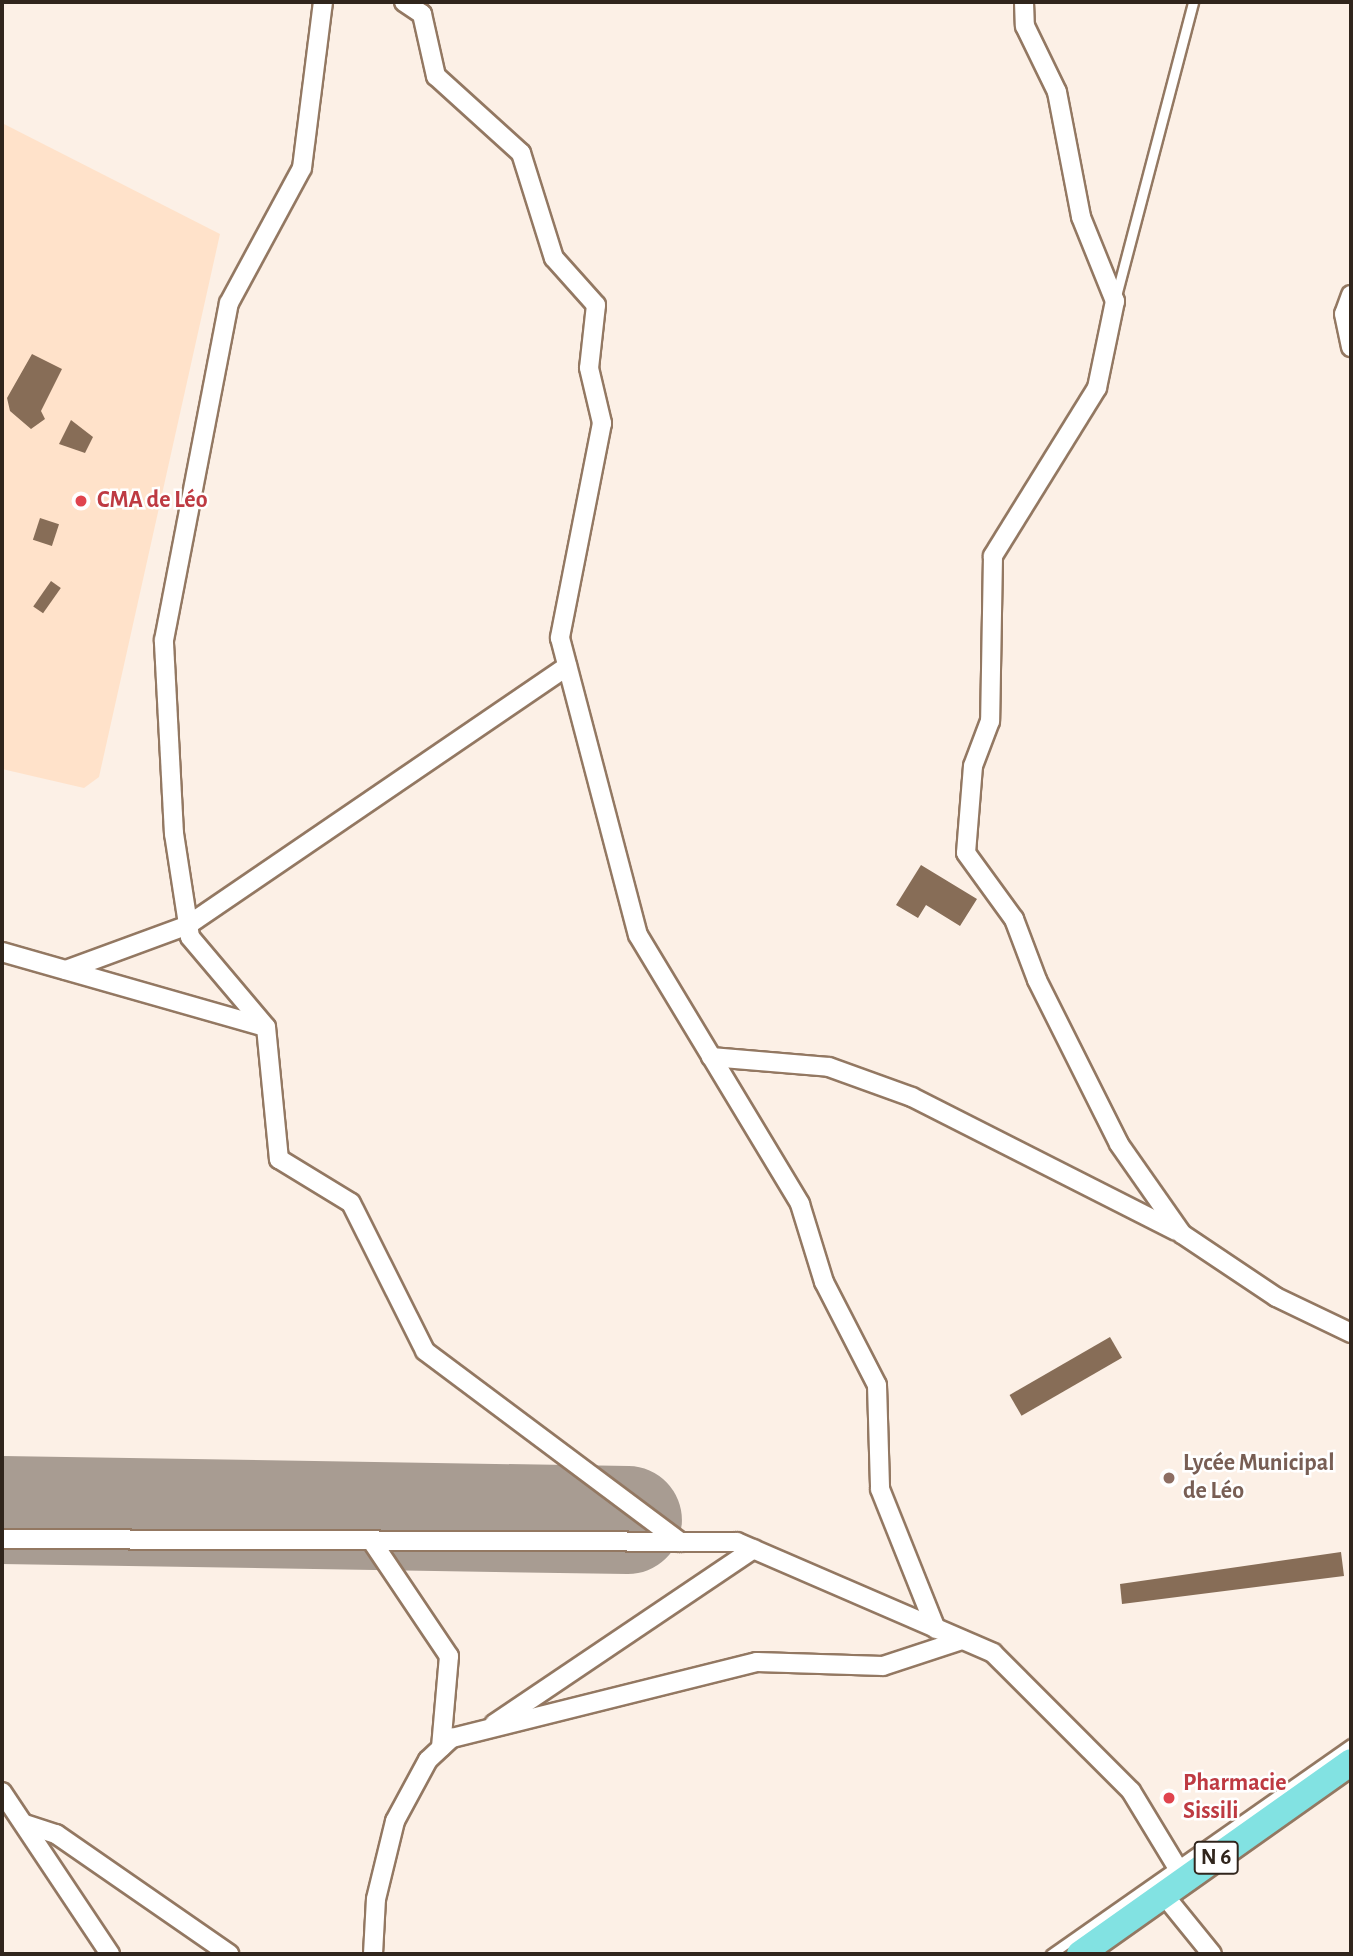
<!DOCTYPE html>
<html>
<head>
<meta charset="utf-8">
<style>
  body { margin:0 }
  #map { position:relative; width:1353px; height:1956px; overflow:hidden; background:#fcf0e6; font-family:"Alegreya Sans",sans-serif }
  div>[style] { position:absolute }
  .built>* { inset:0; background:#ffe2ca }
  .runway>* { height:108px; margin:-54px; padding:0 54px; transform-origin:54px; border-radius:54px; background:#a89c92 }
  .building>* { inset:0; background:#876d57; transform-origin:0 0 }
  .roads { filter:drop-shadow(2px 0 #937862) drop-shadow(-2px 0 #937862) drop-shadow(0 2px #937862) drop-shadow(0 -2px #937862) }
  .service>* { height:9px; margin:-4.5px; padding:0 4.5px; transform-origin:4.5px; border-radius:4.5px; background:#fff }
  .minor>* { height:18px; margin:-9px; padding:0 9px; transform-origin:9px; border-radius:9px; background:#fff }
  .primary>* { height:26px; margin:-13px; padding:0 13px; transform-origin:13px; border-radius:13px; background:#82e2e2 }
  .dots>* { width:19px; height:19px; translate:-50% -50%; box-sizing:border-box; border:4px solid #fff; border-radius:50% }
  span { translate:-50% -50%; white-space:nowrap; text-align:center; line-height:1.15; -webkit-text-stroke:5px #fff; paint-order:stroke }
  .shield-label span { padding:2px 5px; background:#fff; border:2px solid; border-radius:5px; -webkit-text-stroke-width:0 }
  .shield-label { font-size:23px; color:#30251c; font-weight:700 }
  .health-label { font-size:24px; color:#be3a42; font-weight:700 }
  .left { translate:0 -50%; text-align:left }
  .education-label { font-size:24px; color:#785e54; font-weight:700 }
  .frame { position:absolute; inset:0; border:4px solid #30251c; pointer-events:none }
</style>
</head>
<body>
<div id="map">
  <div class="built">
    <i style="clip-path:polygon(2px 123px,220px 234px,99px 777px,84px 788px,2px 769px)"></i>
  </div>
  <div class="runway">
    <i style="left:2px;top:1510px;width:626px;rotate:0.92deg"></i>
  </div>
  <div class="building">
    <i style="clip-path:polygon(32px 354px,62px 369px,41px 411px,45px 419px,31px 429px,10px 411px,7px 398px)"></i>
    <i style="clip-path:polygon(71px 420px,93px 437px,85px 453px,59px 444px)"></i>
    <i style="left:40px;top:518px;width:20px;height:23px;rotate:18deg"></i>
    <i style="left:51px;top:581px;width:12px;height:31px;rotate:35deg"></i>
    <i style="clip-path:polygon(921px 865px,977px 899px,960px 926px,926px 905px,918px 918px,896px 905px)"></i>
    <i style="left:1110px;top:1337px;width:24px;height:116px;rotate:60deg"></i>
    <i style="clip-path:polygon(1341px 1552px,1344px 1576px,1122px 1604px,1120px 1584px)"></i>
  </div>
  <div class="roads">
    <div class="service">
      <i style="left:1116px;top:296px;width:304px;rotate:-75.3deg"></i>
      <i style="left:1051px;top:1954px;width:366px;rotate:-35deg"></i>
    </div>
    <div class="minor">
      <i style="left:404px;top:2px;width:22px;rotate:34deg"></i>
      <i style="left:422px;top:14px;width:64px;rotate:77.3deg"></i>
      <i style="left:436px;top:76px;width:115px;rotate:42.2deg"></i>
      <i style="left:521px;top:153px;width:110px;rotate:72.6deg"></i>
      <i style="left:554px;top:258px;width:63px;rotate:48.2deg"></i>
      <i style="left:596px;top:305px;width:63px;rotate:96.3deg"></i>
      <i style="left:589px;top:368px;width:57px;rotate:76.7deg"></i>
      <i style="left:602px;top:423px;width:219px;rotate:101.1deg"></i>
      <i style="left:560px;top:638px;width:307px;rotate:75.3deg"></i>
      <i style="left:638px;top:935px;width:314px;rotate:58.9deg"></i>
      <i style="left:800px;top:1204px;width:82px;rotate:72.9deg"></i>
      <i style="left:824px;top:1282px;width:116px;rotate:62.8deg"></i>
      <i style="left:877px;top:1385px;width:104px;rotate:88.3deg"></i>
      <i style="left:880px;top:1489px;width:151px;rotate:68.2deg"></i>
      <i style="left:1024px;top:2px;width:24px;rotate:88deg"></i>
      <i style="left:1025px;top:26px;width:73px;rotate:64.1deg"></i>
      <i style="left:1057px;top:92px;width:127px;rotate:79.1deg"></i>
      <i style="left:1081px;top:217px;width:91px;rotate:68deg"></i>
      <i style="left:1115px;top:301px;width:89px;rotate:101.7deg"></i>
      <i style="left:1097px;top:388px;width:198px;rotate:121.8deg"></i>
      <i style="left:993px;top:556px;width:165px;rotate:91deg"></i>
      <i style="left:990px;top:721px;width:48px;rotate:110.7deg"></i>
      <i style="left:973px;top:766px;width:87px;rotate:94.6deg"></i>
      <i style="left:966px;top:853px;width:82px;rotate:54deg"></i>
      <i style="left:1014px;top:919px;width:65px;rotate:69.3deg"></i>
      <i style="left:1037px;top:980px;width:183px;rotate:63.4deg"></i>
      <i style="left:1119px;top:1144px;width:110px;rotate:55deg"></i>
      <i style="left:1182px;top:1234px;width:113px;rotate:33.8deg"></i>
      <i style="left:1276px;top:1297px;width:83px;rotate:25.6deg"></i>
      <i style="left:1351px;top:295px;width:20px;rotate:110deg"></i>
      <i style="left:1344px;top:314px;width:34px;rotate:78deg"></i>
      <i style="left:2px;top:952px;width:274px;rotate:15.9deg"></i>
      <i style="left:266px;top:1027px;width:133px;rotate:84.4deg"></i>
      <i style="left:279px;top:1159px;width:84px;rotate:31.4deg"></i>
      <i style="left:351px;top:1203px;width:165px;rotate:63.4deg"></i>
      <i style="left:425px;top:1351px;width:319px;rotate:36.8deg"></i>
      <i style="left:66px;top:970px;width:130px;rotate:-20.2deg"></i>
      <i style="left:188px;top:925px;width:459px;rotate:-34.3deg"></i>
      <i style="left:266px;top:1027px;width:118px;rotate:-130.2deg"></i>
      <i style="left:190px;top:937px;width:104px;rotate:-98.8deg"></i>
      <i style="left:174px;top:834px;width:194px;rotate:-93deg"></i>
      <i style="left:164px;top:640px;width:343px;rotate:-79.1deg"></i>
      <i style="left:229px;top:303px;width:153px;rotate:-61.6deg"></i>
      <i style="left:302px;top:168px;width:167px;rotate:-82.8deg"></i>
      <i style="left:711px;top:1057px;width:118px;rotate:4.8deg"></i>
      <i style="left:829px;top:1067px;width:88px;rotate:19.9deg"></i>
      <i style="left:912px;top:1097px;width:296px;rotate:26.9deg"></i>
      <i style="left:2px;top:1539px;width:735px;rotate:0.23deg"></i>
      <i style="left:737px;top:1542px;width:279px;rotate:23.4deg"></i>
      <i style="left:993px;top:1653px;width:195px;rotate:45deg"></i>
      <i style="left:1131px;top:1791px;width:104px;rotate:58.8deg"></i>
      <i style="left:371px;top:1540px;width:140px;rotate:56.1deg"></i>
      <i style="left:449px;top:1656px;width:92px;rotate:95deg"></i>
      <i style="left:494px;top:1724px;width:313px;rotate:-34deg"></i>
      <i style="left:2px;top:1792px;width:195px;rotate:56.3deg"></i>
      <i style="left:25px;top:1824px;width:33px;rotate:18deg"></i>
      <i style="left:56px;top:1834px;width:211px;rotate:34.7deg"></i>
      <i style="left:1164px;top:1895px;width:76px;rotate:50.9deg"></i>
      <i style="left:373px;top:1954px;width:55px;rotate:-86.9deg"></i>
      <i style="left:376px;top:1899px;width:80px;rotate:-76.3deg"></i>
      <i style="left:395px;top:1821px;width:69px;rotate:-61.6deg"></i>
      <i style="left:428px;top:1760px;width:33px;rotate:-43deg"></i>
      <i style="left:452px;top:1738px;width:314px;rotate:-14deg"></i>
      <i style="left:757px;top:1662px;width:126px;rotate:1.8deg"></i>
      <i style="left:883px;top:1666px;width:83px;rotate:-18.2deg"></i>
    </div>
    <div class="primary">
      <i style="left:1080px;top:1954px;width:332px;rotate:-35.3deg"></i>
    </div>
  </div>
  <div class="dots">
    <i style="left:81px;top:501px;background:#e0444e"></i>
    <i style="left:1169px;top:1478px;background:#8d6e63"></i>
    <i style="left:1169px;top:1798px;background:#e0444e"></i>
  </div>
  <div class="shield-label">
    <span style="left:1216px;top:1858px">N 6</span>
  </div>
  <div class="health-label">
    <span class="left" style="left:97px;top:501px">CMA de Léo</span>
    <span class="left" style="left:1183px;top:1798px">Pharmacie<br>Sissili</span>
  </div>
  <div class="education-label">
    <span class="left" style="left:1183px;top:1478px">Lycée Municipal<br>de Léo</span>
  </div>
  <div class="frame"></div>
</div>
</body>
</html>
